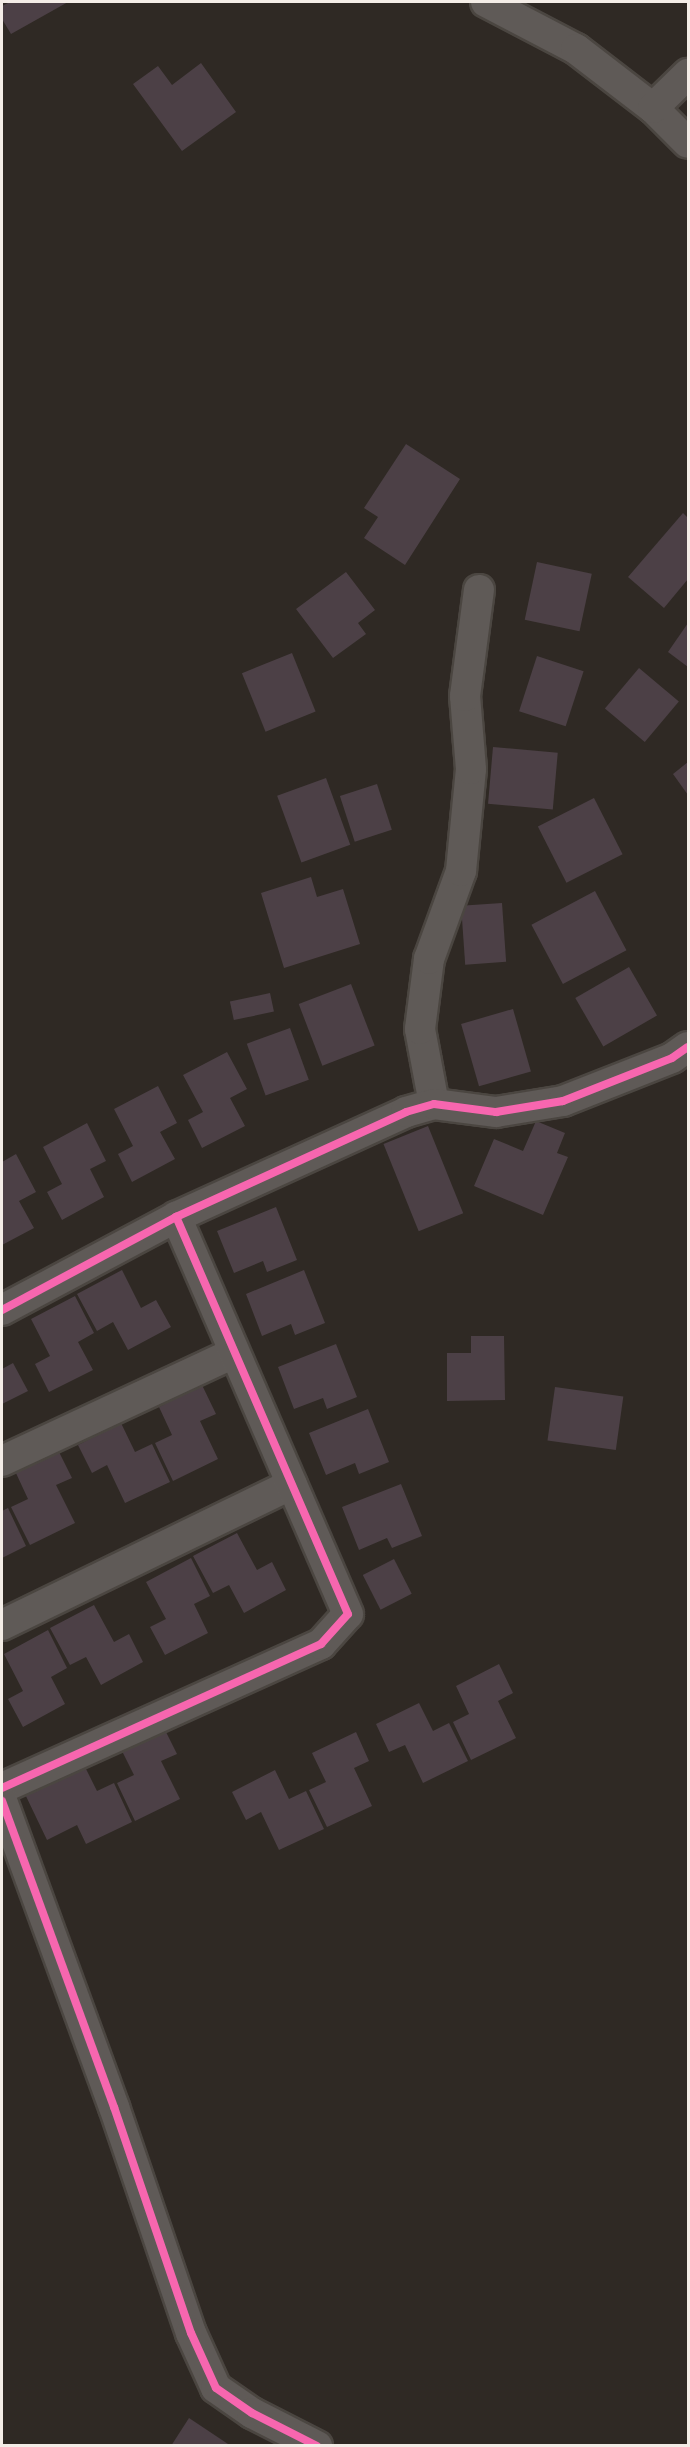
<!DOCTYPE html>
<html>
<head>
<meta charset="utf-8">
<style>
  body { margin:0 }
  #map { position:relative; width:690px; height:2447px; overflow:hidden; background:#2f2924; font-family:Raleway,sans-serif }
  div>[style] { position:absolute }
  .building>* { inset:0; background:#4c4046; transform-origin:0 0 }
  .roads { filter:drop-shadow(2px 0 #4b4641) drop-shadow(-2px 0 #4b4641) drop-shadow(0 2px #4b4641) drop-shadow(0 -2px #4b4641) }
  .minor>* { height:30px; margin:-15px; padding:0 15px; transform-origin:15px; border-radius:15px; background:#5f5a57 }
  .cycleway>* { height:8px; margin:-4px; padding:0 4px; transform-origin:4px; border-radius:4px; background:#f766af }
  span { translate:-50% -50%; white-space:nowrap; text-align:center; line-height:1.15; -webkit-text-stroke:4.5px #17120e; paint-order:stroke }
  .frame { position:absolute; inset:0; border:3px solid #f4ede7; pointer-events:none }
</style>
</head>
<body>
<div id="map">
  <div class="building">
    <i style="clip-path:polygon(10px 2px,68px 2px,11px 34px,2px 19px,2px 6px)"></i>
    <i style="clip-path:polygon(201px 63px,236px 112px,182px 151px,133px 84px,158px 66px,172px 85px)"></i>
    <i style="clip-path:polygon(406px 444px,460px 479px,405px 565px,364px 538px,378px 517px,364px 508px)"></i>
    <i style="clip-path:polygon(683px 513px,688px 518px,688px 579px,664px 608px,628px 577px)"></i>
    <i style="left:537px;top:562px;width:56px;height:59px;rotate:12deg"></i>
    <i style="clip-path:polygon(346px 572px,375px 610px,358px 623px,366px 634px,333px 658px,296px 609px)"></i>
    <i style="clip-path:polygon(688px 623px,688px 667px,668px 652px)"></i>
    <i style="left:292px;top:653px;width:63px;height:54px;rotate:68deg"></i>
    <i style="left:537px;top:656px;width:49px;height:58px;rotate:18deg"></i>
    <i style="left:639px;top:668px;width:52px;height:53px;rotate:40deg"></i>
    <i style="left:493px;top:747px;width:65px;height:57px;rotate:5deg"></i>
    <i style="clip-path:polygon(688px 762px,688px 795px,673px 774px)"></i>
    <i style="left:326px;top:778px;width:71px;height:52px;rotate:70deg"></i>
    <i style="left:377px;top:784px;width:48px;height:39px;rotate:72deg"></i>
    <i style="left:594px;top:798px;width:63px;height:63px;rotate:63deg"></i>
    <i style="clip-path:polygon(311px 877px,317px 897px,343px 889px,360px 944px,284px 968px,261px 893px)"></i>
    <i style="left:595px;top:891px;width:67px;height:72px;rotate:62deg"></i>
    <i style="left:502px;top:903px;width:59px;height:41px;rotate:86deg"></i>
    <i style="left:629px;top:967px;width:56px;height:62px;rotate:60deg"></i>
    <i style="left:351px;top:984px;width:66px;height:56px;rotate:69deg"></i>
    <i style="left:270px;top:993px;width:19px;height:41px;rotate:78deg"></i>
    <i style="left:513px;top:1009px;width:65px;height:54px;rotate:74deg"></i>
    <i style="left:290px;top:1028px;width:55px;height:46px;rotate:70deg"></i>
    <i style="clip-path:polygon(227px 1052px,247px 1089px,230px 1098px,245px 1126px,202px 1148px,188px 1120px,203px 1112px,183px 1075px)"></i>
    <i style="clip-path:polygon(158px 1086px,177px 1123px,160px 1132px,175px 1159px,132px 1182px,118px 1154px,133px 1146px,114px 1109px)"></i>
    <i style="clip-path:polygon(536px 1121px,565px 1133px,557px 1153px,568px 1157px,543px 1215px,474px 1186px,494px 1139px,523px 1151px)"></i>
    <i style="clip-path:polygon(87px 1123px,106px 1161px,90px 1169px,104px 1197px,62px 1220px,47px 1192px,62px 1184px,43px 1147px)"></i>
    <i style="left:428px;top:1126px;width:94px;height:48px;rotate:68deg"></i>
    <i style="clip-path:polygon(16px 1154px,36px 1192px,19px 1201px,34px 1228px,2px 1245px,2px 1162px)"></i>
    <i style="clip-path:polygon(276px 1207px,297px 1260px,267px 1272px,263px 1261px,234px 1273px,217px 1231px)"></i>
    <i style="clip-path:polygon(122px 1270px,141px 1308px,156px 1300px,171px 1327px,128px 1350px,113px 1322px,97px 1331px,77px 1294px)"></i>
    <i style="clip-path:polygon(304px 1270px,325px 1323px,295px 1335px,291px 1324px,262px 1336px,246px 1294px)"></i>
    <i style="clip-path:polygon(75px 1296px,94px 1333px,78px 1342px,93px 1370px,49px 1392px,35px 1364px,50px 1356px,31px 1319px)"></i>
    <i style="clip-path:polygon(471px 1336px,504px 1336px,505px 1400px,447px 1401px,447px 1353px,471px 1353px)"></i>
    <i style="clip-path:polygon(336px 1344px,357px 1397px,327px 1409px,323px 1398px,294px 1409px,278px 1367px)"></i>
    <i style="clip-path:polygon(13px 1363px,28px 1391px,2px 1404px,2px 1369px)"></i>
    <i style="clip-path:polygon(202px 1385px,216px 1414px,200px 1421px,218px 1459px,173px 1481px,155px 1443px,172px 1435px,159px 1407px)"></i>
    <i style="left:555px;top:1387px;width:69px;height:54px;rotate:8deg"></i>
    <i style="clip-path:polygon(368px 1409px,389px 1462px,359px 1474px,355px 1463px,326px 1475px,309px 1433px)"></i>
    <i style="clip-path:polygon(121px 1423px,135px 1452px,152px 1444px,170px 1482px,125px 1503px,107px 1465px,92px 1473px,78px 1445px)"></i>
    <i style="clip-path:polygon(58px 1450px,72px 1478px,56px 1485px,75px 1523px,30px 1545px,11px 1507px,28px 1499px,15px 1471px)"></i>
    <i style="clip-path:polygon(401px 1484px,422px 1536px,392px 1548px,387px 1538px,359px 1550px,342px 1507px)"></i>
    <i style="clip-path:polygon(8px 1508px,26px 1546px,2px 1558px,2px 1511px)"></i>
    <i style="clip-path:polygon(237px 1533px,257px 1570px,272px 1562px,286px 1590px,244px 1613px,229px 1585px,213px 1593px,193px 1556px)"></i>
    <i style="clip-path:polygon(191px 1558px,210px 1596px,194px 1604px,208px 1633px,165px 1655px,150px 1627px,166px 1619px,146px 1582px)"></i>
    <i style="left:394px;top:1559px;width:39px;height:35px;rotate:63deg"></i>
    <i style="clip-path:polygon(94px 1605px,114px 1642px,129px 1634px,143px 1662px,101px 1685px,86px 1657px,70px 1665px,50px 1628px)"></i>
    <i style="clip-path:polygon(48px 1630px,67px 1668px,51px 1677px,65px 1704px,23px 1727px,8px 1699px,23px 1691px,4px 1654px)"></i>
    <i style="clip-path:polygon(499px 1664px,513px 1693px,498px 1701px,516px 1738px,471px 1760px,453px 1722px,469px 1714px,456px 1686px)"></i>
    <i style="clip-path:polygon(419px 1703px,433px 1731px,449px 1723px,468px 1761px,423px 1783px,405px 1745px,389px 1752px,376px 1724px)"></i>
    <i style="clip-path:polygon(163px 1726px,177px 1754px,161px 1761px,180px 1799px,135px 1821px,117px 1783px,134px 1775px,120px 1747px)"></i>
    <i style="clip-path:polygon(356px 1732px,369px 1761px,354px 1768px,372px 1806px,327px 1827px,309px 1790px,326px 1782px,312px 1753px)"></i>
    <i style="clip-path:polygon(83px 1763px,97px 1791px,114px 1783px,132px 1822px,86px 1844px,77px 1825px,47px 1840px,24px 1792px)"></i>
    <i style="clip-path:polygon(275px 1770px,289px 1799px,306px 1791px,324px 1829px,279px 1850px,261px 1812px,246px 1820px,232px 1792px)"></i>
    <i style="clip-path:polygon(189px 2418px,231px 2446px,171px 2446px)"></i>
  </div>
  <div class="roads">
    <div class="minor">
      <i style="left:486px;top:2px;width:102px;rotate:27.6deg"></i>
      <i style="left:576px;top:49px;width:97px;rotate:37.5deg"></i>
      <i style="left:653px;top:108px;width:49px;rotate:45deg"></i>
      <i style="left:653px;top:108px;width:49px;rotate:-44.2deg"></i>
      <i style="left:434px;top:1104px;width:76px;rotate:-100.6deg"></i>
      <i style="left:420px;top:1029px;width:71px;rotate:-82.7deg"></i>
      <i style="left:429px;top:959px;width:94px;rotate:-70deg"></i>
      <i style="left:461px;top:871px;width:102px;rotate:-84.4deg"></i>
      <i style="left:471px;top:769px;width:73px;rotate:-94.7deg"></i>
      <i style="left:465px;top:696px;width:107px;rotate:-82.5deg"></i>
      <i style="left:2px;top:1310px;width:197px;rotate:-28.1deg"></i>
      <i style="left:176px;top:1217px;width:253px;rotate:-24.5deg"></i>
      <i style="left:406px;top:1112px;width:29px;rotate:-16deg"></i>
      <i style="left:434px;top:1104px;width:63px;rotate:7.4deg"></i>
      <i style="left:496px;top:1112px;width:68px;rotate:-9.3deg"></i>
      <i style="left:563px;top:1101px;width:117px;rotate:-21.5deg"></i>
      <i style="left:672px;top:1058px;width:19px;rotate:-35deg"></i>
      <i style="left:2px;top:1461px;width:256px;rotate:-25deg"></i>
      <i style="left:2px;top:1625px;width:322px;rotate:-25.9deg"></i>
      <i style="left:2px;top:1788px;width:350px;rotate:-24.3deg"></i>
      <i style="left:321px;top:1644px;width:40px;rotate:-48deg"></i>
      <i style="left:348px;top:1614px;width:433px;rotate:-113.4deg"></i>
      <i style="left:2px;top:1801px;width:326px;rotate:69.9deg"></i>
      <i style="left:114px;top:2107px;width:239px;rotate:71.2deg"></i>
      <i style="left:191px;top:2333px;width:60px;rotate:65.6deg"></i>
      <i style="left:216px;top:2388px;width:44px;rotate:34.8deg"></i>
      <i style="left:252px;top:2413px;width:73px;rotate:26.9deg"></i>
    </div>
  </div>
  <div class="cycleway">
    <i style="left:2px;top:1310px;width:197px;rotate:-28.1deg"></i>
    <i style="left:176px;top:1217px;width:253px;rotate:-24.5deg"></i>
    <i style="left:406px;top:1112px;width:29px;rotate:-16deg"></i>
    <i style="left:434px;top:1104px;width:63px;rotate:7.4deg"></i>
    <i style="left:496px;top:1112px;width:68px;rotate:-9.3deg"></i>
    <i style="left:563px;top:1101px;width:117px;rotate:-21.5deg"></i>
    <i style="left:672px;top:1058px;width:19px;rotate:-35deg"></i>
    <i style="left:2px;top:1788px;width:350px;rotate:-24.3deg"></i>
    <i style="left:321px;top:1644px;width:40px;rotate:-48deg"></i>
    <i style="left:348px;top:1614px;width:433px;rotate:-113.4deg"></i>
    <i style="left:2px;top:1801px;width:326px;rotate:69.9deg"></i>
    <i style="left:114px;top:2107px;width:239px;rotate:71.2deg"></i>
    <i style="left:191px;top:2333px;width:60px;rotate:65.6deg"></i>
    <i style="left:216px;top:2388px;width:44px;rotate:34.8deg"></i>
    <i style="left:252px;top:2413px;width:73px;rotate:26.9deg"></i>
  </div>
  <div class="frame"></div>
</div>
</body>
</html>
